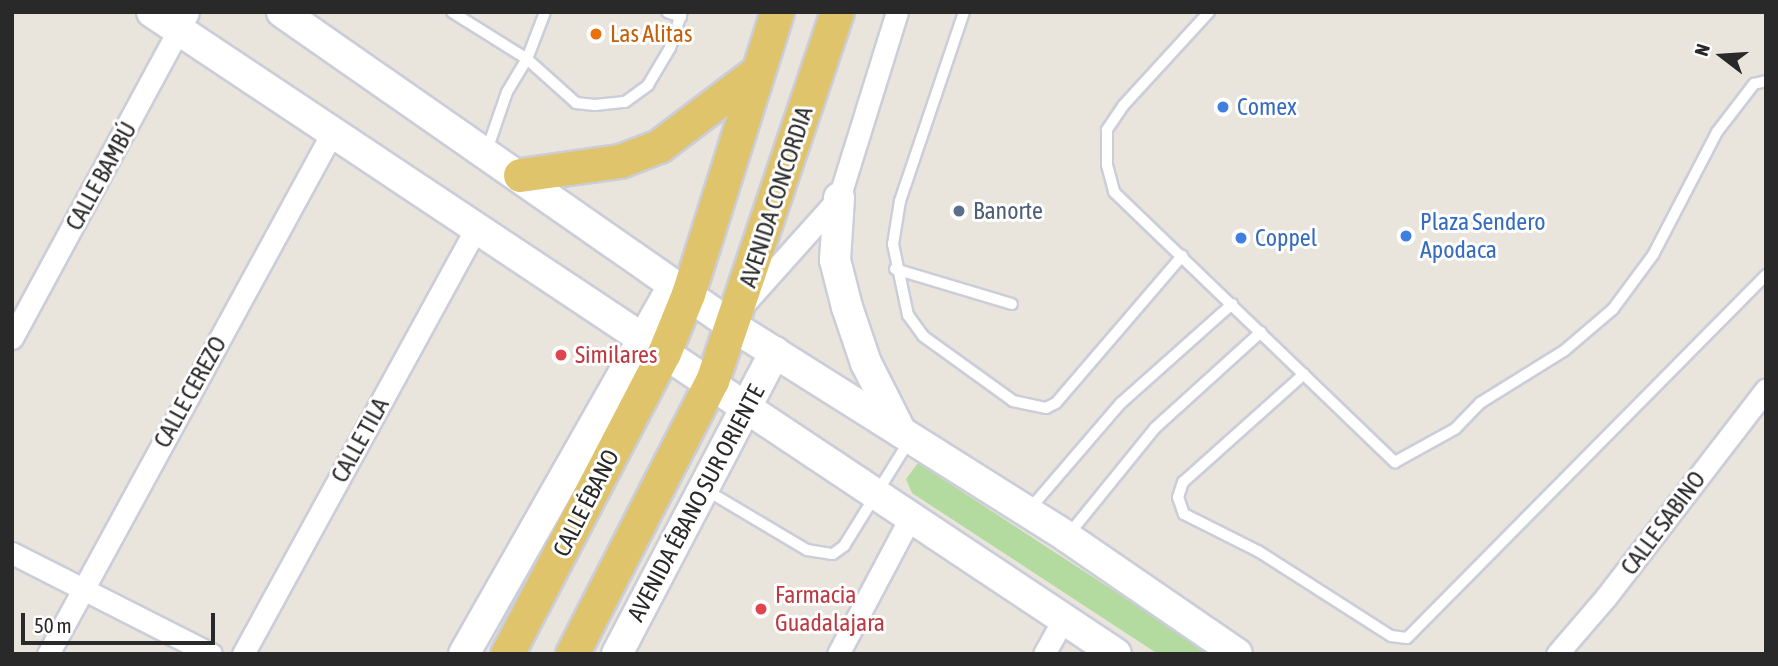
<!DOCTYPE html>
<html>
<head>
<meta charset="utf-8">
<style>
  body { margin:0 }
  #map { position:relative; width:1778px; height:666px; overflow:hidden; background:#e9e4dc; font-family:"Asap Condensed",sans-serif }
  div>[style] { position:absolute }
  .green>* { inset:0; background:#b3da9f }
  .roads { filter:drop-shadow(2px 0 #cbced9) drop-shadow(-2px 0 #cbced9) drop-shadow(0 2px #cbced9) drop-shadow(0 -2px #cbced9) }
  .lane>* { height:10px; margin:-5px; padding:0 5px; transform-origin:5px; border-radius:5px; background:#fff }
  .street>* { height:21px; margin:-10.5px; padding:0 10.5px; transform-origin:10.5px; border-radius:10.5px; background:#fff }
  .secondary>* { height:30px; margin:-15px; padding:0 15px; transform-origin:15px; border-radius:15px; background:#fff }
  .primary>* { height:33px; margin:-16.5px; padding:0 16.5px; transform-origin:16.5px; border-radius:16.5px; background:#e0c46b }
  .dots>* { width:19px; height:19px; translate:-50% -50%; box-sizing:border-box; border:4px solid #fff; border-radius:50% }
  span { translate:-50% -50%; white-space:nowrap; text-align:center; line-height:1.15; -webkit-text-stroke:6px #fff; paint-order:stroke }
  .food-label { font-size:24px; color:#c56008 }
  .left { translate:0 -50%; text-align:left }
  .shop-label { font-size:24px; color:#366cbe }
  .street-label { font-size:24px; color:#292929 }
  .service-label { font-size:24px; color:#4e5e75 }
  .health-label { font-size:24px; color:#be3a42 }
  .frame { position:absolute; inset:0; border:14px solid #292929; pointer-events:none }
  .north { position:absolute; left:1687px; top:21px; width:70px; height:70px; -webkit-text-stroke:5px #fff; paint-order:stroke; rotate:287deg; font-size:19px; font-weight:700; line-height:28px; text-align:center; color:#292929 }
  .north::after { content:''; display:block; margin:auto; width:24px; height:32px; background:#292929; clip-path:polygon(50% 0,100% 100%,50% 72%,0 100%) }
  .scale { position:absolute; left:21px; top:613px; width:194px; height:32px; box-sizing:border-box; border:4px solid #292929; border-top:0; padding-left:9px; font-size:21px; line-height:24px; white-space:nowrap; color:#292929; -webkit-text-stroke:5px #fff; paint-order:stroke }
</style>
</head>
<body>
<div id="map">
  <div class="green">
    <i style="clip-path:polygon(918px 463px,1211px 654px,1158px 654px,912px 493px,906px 479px)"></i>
  </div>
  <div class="roads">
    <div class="lane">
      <i style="left:452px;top:12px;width:89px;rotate:32.1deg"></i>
      <i style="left:527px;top:59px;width:66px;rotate:41.9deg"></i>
      <i style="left:576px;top:103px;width:19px;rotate:6deg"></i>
      <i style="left:595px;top:105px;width:30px;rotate:-6deg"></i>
      <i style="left:625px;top:102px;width:29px;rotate:-36deg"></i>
      <i style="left:648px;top:85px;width:43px;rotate:-59.3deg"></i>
      <i style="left:670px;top:48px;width:38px;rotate:-72deg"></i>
      <i style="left:667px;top:12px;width:15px;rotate:20deg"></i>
      <i style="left:964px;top:12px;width:200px;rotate:108.7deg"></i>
      <i style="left:900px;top:201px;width:44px;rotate:99.2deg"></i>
      <i style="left:893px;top:244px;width:73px;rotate:78.1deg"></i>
      <i style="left:908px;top:315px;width:26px;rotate:54deg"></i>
      <i style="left:923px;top:336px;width:111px;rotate:35.8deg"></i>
      <i style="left:1013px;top:401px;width:34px;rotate:12deg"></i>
      <i style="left:1046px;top:408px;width:11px;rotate:-27deg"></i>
      <i style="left:1056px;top:403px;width:194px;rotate:-49.4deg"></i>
      <i style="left:1209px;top:12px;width:127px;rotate:132.5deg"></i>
      <i style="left:1123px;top:106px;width:29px;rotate:124deg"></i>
      <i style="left:1107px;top:130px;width:35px;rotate:90deg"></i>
      <i style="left:1107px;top:165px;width:28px;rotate:75deg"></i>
      <i style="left:1114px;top:192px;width:390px;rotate:43.9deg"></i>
      <i style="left:1395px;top:462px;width:68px;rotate:-28.8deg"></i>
      <i style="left:1455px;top:429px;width:36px;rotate:-46deg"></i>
      <i style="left:1480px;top:403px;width:100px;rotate:-31.9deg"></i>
      <i style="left:1565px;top:350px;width:63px;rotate:-40.5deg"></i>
      <i style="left:1613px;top:309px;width:67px;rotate:-53.5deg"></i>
      <i style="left:1653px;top:255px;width:139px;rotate:-62.5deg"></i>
      <i style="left:1717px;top:132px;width:61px;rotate:-52.4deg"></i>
      <i style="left:1754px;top:84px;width:12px;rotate:-14deg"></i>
      <i style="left:487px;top:150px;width:61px;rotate:-71deg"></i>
      <i style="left:507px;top:92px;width:39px;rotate:-59deg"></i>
      <i style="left:527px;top:59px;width:50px;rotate:-69deg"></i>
      <i style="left:895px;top:269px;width:122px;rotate:16.7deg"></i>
      <i style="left:1304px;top:374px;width:162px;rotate:138.2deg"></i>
      <i style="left:1183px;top:482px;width:16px;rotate:108deg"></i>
      <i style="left:1178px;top:497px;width:18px;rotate:71deg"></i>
      <i style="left:1184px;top:514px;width:83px;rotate:26.6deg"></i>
      <i style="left:1258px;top:551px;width:158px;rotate:32.6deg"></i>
      <i style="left:1391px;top:636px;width:16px;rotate:7deg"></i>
      <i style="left:1407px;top:638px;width:511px;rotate:-45.32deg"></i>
      <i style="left:706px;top:490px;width:117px;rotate:30.7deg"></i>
      <i style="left:807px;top:550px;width:26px;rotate:9deg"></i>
      <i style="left:833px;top:554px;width:14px;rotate:-36deg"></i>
      <i style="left:844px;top:546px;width:123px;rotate:-58.2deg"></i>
      <i style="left:1028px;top:511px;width:143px;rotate:-49.3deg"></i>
      <i style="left:1121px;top:403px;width:149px;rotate:-41.7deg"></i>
      <i style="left:1069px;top:534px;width:136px;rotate:-50.9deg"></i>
      <i style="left:1155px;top:428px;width:143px;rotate:-42.2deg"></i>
    </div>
    <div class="street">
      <i style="left:745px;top:303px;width:141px;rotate:-48.2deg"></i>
      <i style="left:839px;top:198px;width:195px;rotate:-72.7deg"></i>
      <i style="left:12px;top:338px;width:370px;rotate:-61.6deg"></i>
      <i style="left:12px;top:553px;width:223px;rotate:26.9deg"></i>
      <i style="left:48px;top:654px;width:596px;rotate:-61.41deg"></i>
      <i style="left:243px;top:654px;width:487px;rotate:-61.3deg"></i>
      <i style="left:838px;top:654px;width:156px;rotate:-62.1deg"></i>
      <i style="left:1044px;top:654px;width:41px;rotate:-60.9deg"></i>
      <i style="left:1557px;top:654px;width:75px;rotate:-49.3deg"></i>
      <i style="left:1606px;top:597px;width:262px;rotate:-52.4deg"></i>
    </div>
    <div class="secondary">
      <i style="left:152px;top:12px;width:1158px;rotate:33.66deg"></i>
      <i style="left:282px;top:12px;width:547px;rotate:34.88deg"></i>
      <i style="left:731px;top:325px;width:397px;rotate:32.2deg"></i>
      <i style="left:1067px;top:537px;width:206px;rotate:34.5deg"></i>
      <i style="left:839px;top:198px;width:62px;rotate:93.7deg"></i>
      <i style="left:835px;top:260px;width:49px;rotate:75.7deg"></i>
      <i style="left:847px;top:307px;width:59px;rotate:71.3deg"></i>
      <i style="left:866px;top:363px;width:77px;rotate:63.1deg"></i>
      <i style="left:464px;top:654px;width:425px;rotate:-60.4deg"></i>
      <i style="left:617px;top:654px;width:341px;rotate:-62.4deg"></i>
    </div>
    <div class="primary">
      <i style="left:520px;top:175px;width:101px;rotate:-8deg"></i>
      <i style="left:620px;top:161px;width:42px;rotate:-21deg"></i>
      <i style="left:659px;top:146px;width:124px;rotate:-37.1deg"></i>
      <i style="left:507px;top:654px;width:339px;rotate:-62.5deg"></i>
      <i style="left:664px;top:353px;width:64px;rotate:-67.9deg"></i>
      <i style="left:688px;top:294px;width:296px;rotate:-72.5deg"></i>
      <i style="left:572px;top:654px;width:307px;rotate:-62.9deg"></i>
      <i style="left:712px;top:381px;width:390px;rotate:-71.3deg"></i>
    </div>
  </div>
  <div class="dots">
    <i style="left:596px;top:34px;background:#e8710a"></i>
    <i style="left:1223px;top:107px;background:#3f7fe0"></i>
    <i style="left:959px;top:211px;background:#5c6f8a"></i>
    <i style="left:1406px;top:236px;background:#3f7fe0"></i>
    <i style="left:1241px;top:238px;background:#3f7fe0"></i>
    <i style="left:561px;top:355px;background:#e0444e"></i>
    <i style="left:761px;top:609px;background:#e0444e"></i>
  </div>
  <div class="food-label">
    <span class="left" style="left:610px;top:34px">Las Alitas</span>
  </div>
  <div class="shop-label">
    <span class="left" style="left:1237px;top:107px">Comex</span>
    <span class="left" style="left:1420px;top:236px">Plaza Sendero<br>Apodaca</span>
    <span class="left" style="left:1255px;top:238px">Coppel</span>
  </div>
  <div class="street-label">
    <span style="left:101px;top:176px;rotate:-61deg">CALLE BAMBÚ</span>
    <span style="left:776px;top:197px;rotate:-72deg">AVENIDA CONCORDIA</span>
    <span style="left:190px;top:392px;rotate:-61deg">CALLE CEREZO</span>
    <span style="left:360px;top:440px;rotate:-61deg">CALLE TILA</span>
    <span style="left:586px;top:503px;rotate:-63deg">CALLE ÉBANO</span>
    <span style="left:696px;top:503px;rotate:-62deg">AVENIDA ÉBANO SUR ORIENTE</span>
    <span style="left:1663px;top:523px;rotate:-53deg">CALLE SABINO</span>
  </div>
  <div class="service-label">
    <span class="left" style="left:973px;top:211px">Banorte</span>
  </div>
  <div class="health-label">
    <span class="left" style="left:575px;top:355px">Similares</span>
    <span class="left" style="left:775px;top:609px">Farmacia<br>Guadalajara</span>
  </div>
  <div class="frame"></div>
  <div class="north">N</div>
  <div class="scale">50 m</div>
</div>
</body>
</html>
